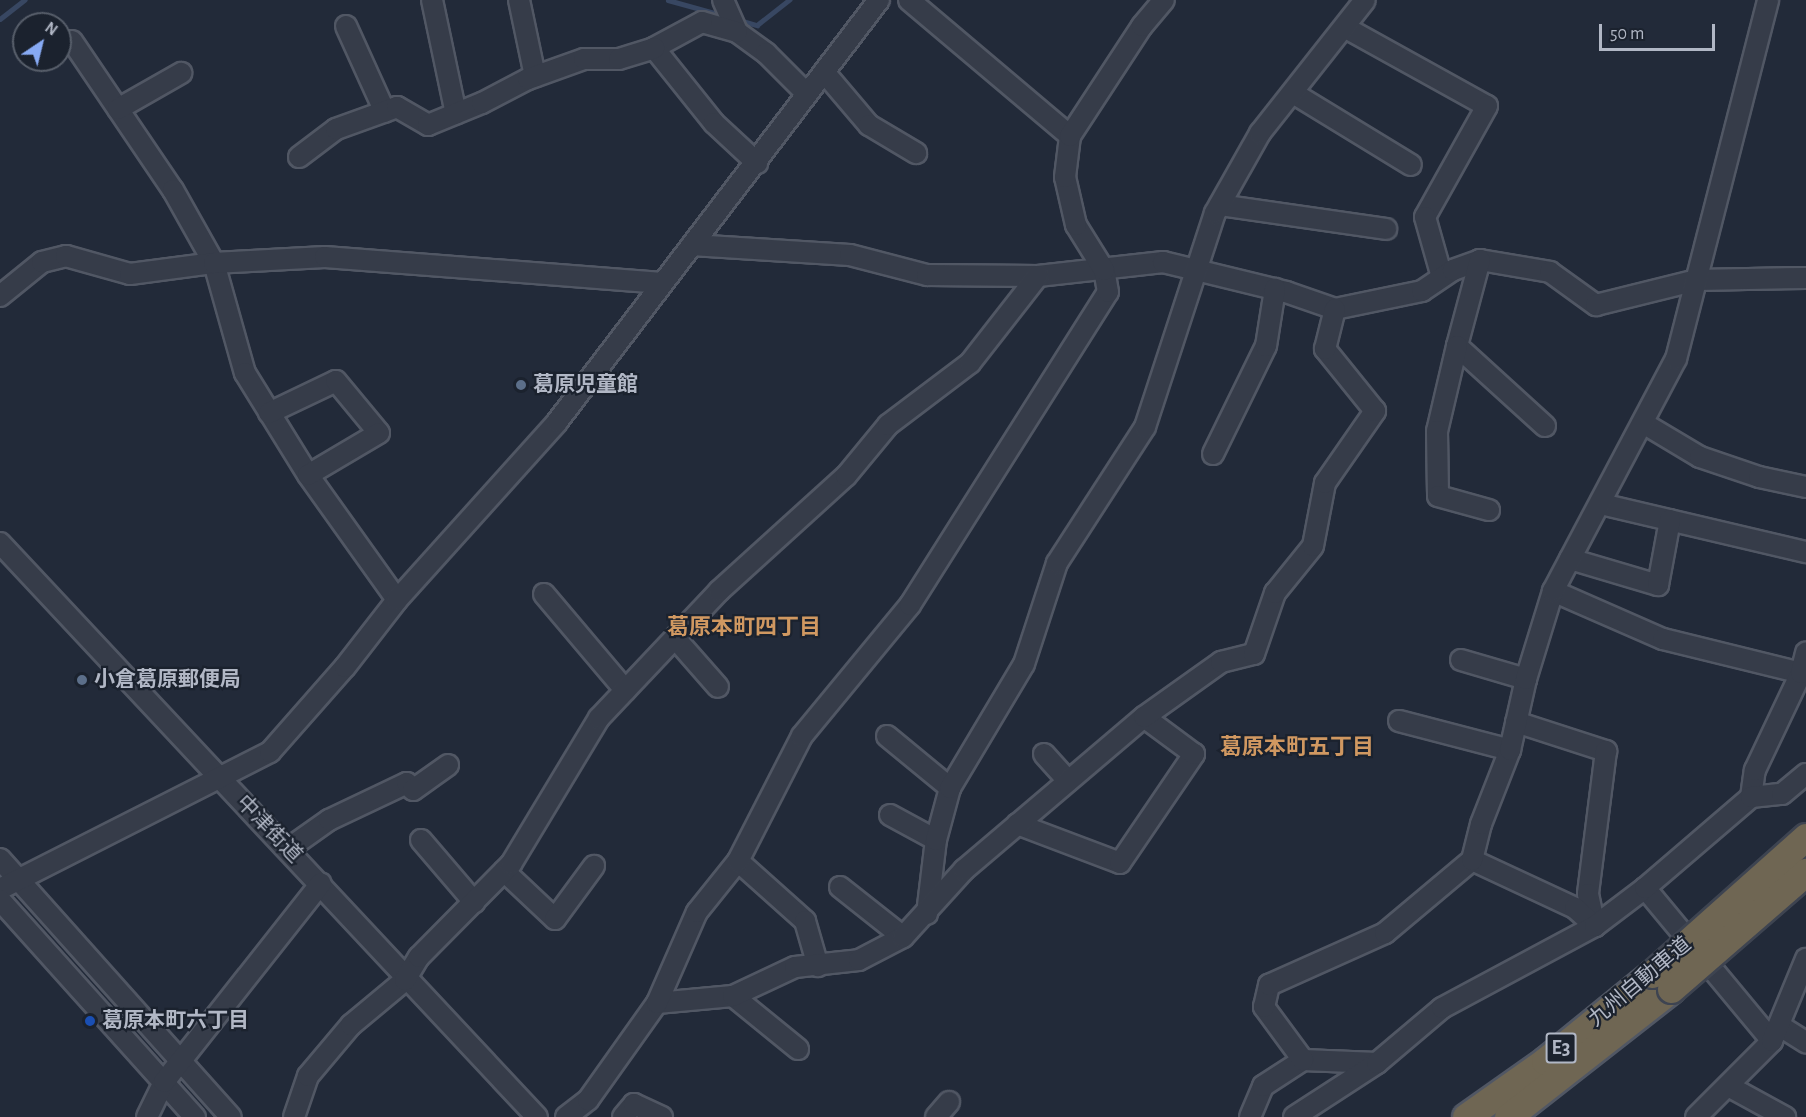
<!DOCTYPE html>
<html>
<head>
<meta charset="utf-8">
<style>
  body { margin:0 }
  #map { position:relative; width:1806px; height:1117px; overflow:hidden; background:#222a39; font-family:"Alegreya Sans","Noto Sans JP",sans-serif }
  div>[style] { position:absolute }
  .stream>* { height:4.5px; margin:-2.25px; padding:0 2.25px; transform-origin:2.25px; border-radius:2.25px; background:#384762 }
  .roads { filter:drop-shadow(2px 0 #515764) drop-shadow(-2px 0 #515764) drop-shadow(0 2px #515764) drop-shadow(0 -2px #515764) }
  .minor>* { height:20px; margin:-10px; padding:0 10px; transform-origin:10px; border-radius:10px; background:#363c49 }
  .highway>* { height:27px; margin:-13.5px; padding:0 13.5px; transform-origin:13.5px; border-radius:13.5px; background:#6f6653 }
  .bridges { filter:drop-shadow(2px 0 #3e4451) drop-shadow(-2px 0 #3e4451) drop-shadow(0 2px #3e4451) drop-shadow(0 -2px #3e4451) }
  .highway-bridge>* { height:27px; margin:-13.5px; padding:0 13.5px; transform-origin:13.5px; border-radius:13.5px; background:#6f6653 }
  .dots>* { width:16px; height:16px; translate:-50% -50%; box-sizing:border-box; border:3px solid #1b222e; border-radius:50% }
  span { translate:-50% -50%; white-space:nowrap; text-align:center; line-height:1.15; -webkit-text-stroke:4.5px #1b222e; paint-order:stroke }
  .shield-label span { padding:2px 4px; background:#1b222e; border:2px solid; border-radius:4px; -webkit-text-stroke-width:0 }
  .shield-label { font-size:20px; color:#b1b7c5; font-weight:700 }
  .poi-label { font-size:21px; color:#b1b7c5; font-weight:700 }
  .left { translate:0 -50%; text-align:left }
  .street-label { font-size:21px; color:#b1b7c5 }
  .neighbourhood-label { font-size:22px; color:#d09861; font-weight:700 }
  .north { position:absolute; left:12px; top:12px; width:60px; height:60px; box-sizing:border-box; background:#1b222e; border:2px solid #575e6a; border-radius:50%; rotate:35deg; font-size:16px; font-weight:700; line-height:24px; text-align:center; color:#b1b7c5 }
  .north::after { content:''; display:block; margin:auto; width:21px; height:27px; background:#87aaf4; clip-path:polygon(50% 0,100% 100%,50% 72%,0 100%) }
  .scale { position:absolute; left:1599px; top:24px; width:116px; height:27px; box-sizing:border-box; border:3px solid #b1b7c5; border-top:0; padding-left:8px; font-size:18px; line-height:21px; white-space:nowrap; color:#b1b7c5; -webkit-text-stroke:4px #1b222e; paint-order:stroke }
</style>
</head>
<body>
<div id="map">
  <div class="stream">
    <i style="left:668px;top:0;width:56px;rotate:15.5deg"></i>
    <i style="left:0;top:19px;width:31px;rotate:-38deg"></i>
    <i style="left:739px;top:20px;width:19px;rotate:16deg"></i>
    <i style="left:757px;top:25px;width:41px;rotate:-38deg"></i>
  </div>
  <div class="roads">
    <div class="minor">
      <i style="left:432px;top:0;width:116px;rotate:78.1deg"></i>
      <i style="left:519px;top:0;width:78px;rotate:78.1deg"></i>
      <i style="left:723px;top:0;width:35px;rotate:66deg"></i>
      <i style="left:737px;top:32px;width:36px;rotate:36deg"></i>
      <i style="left:766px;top:53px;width:58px;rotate:45deg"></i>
      <i style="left:909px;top:0;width:211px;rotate:40.2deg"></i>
      <i style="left:346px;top:26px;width:94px;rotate:65.6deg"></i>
      <i style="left:1346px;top:28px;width:161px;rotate:29deg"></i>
      <i style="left:1487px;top:106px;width:127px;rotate:119.2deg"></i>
      <i style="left:1425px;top:217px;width:62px;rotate:74.2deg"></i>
      <i style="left:737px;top:32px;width:36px;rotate:-164deg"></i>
      <i style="left:702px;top:22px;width:55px;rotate:151.6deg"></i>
      <i style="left:654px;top:48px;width:96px;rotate:51.3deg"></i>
      <i style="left:714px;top:123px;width:59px;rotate:42.9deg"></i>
      <i style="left:72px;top:41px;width:180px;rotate:55.9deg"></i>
      <i style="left:173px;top:190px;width:84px;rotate:60.7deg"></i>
      <i style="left:214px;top:263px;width:114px;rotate:74.3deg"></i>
      <i style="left:245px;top:373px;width:120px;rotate:58.3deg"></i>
      <i style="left:308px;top:475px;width:153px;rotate:54.5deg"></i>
      <i style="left:824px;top:72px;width:70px;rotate:49.7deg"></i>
      <i style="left:869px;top:125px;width:55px;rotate:30.8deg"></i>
      <i style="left:1293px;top:93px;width:138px;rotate:31.4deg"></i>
      <i style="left:118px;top:109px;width:73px;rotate:-29.7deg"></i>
      <i style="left:299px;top:157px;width:46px;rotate:-37.1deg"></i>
      <i style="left:336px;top:129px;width:65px;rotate:-19.8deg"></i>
      <i style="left:397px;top:107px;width:36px;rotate:30deg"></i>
      <i style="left:428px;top:125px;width:58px;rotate:-22.2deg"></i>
      <i style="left:482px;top:103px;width:52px;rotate:-27.6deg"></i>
      <i style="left:528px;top:79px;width:59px;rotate:-19.7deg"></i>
      <i style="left:584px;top:59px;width:35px"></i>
      <i style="left:619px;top:59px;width:37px;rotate:-17deg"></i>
      <i style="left:1220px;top:205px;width:168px;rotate:8.2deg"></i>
      <i style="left:692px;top:245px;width:158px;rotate:3.6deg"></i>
      <i style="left:850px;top:255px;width:80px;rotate:14.6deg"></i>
      <i style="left:927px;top:275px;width:111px;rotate:0.5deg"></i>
      <i style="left:1038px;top:276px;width:126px;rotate:-6.4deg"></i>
      <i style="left:1163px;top:262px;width:127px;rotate:13.7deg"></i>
      <i style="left:1286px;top:292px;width:52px;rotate:19.1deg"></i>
      <i style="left:1335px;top:309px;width:89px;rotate:-11.7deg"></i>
      <i style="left:1422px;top:291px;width:37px;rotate:-34deg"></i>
      <i style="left:1453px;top:270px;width:29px;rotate:-20deg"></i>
      <i style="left:1480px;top:260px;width:71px;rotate:9.7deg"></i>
      <i style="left:1550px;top:272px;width:57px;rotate:35.7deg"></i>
      <i style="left:1596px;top:305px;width:104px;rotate:-13.9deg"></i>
      <i style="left:1697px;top:280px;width:109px;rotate:-1.1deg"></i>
      <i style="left:1480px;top:260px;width:89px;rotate:105deg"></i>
      <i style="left:1457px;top:346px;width:119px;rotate:42.3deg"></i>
      <i style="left:0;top:296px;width:54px;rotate:-39deg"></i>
      <i style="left:42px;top:262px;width:25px;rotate:-14deg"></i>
      <i style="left:66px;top:256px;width:66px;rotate:15.7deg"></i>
      <i style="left:130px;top:274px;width:85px;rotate:-7.5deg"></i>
      <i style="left:214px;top:263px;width:111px;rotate:-3.1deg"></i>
      <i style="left:325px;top:257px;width:338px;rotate:4.4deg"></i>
      <i style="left:1457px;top:346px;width:87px;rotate:103.2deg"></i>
      <i style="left:1437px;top:431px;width:65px;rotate:89.1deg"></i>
      <i style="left:1438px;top:496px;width:53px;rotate:15.4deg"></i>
      <i style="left:269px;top:413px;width:74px;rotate:-25.5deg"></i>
      <i style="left:336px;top:381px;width:67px;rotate:50.4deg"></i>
      <i style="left:379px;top:433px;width:82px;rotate:149.4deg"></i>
      <i style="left:1643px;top:423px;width:66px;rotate:30.8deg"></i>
      <i style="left:1700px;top:457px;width:62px;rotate:18.7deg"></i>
      <i style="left:1759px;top:477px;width:48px;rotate:12deg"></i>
      <i style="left:1213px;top:454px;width:120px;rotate:-63.9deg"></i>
      <i style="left:1266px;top:346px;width:58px;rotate:-81deg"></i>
      <i style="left:1601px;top:504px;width:211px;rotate:13.2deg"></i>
      <i style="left:0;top:543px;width:786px;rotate:46.91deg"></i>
      <i style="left:1570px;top:559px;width:92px;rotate:16.5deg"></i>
      <i style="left:1658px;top:585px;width:66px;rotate:-79.5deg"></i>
      <i style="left:1553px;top:591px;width:120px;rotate:23.6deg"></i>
      <i style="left:1663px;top:639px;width:142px;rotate:13.8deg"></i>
      <i style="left:544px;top:594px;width:126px;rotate:49.8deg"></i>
      <i style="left:675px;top:638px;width:65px;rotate:48.7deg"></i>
      <i style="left:1461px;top:660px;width:68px;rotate:16.3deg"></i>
      <i style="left:1399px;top:721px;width:115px;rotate:14.6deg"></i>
      <i style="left:1516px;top:722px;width:95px;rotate:17.9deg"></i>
      <i style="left:1606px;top:751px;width:144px;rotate:97.2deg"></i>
      <i style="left:1588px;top:894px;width:33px;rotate:78deg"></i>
      <i style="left:887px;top:736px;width:82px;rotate:39.5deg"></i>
      <i style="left:1044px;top:754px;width:36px;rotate:48deg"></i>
      <i style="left:1751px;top:797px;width:27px;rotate:-82deg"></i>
      <i style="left:1755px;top:770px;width:107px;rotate:-64.6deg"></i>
      <i style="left:1801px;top:673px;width:21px;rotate:-76deg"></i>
      <i style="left:890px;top:815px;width:52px;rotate:28.5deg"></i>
      <i style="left:1017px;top:824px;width:110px;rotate:20.7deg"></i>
      <i style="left:1120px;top:863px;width:132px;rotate:-55.8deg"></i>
      <i style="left:1194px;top:754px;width:62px;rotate:-143.5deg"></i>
      <i style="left:421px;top:840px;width:82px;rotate:49.5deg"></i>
      <i style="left:288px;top:849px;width:50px;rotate:-35.3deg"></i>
      <i style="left:329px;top:820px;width:86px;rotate:-25.4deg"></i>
      <i style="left:407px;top:783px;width:9px;rotate:49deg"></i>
      <i style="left:413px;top:790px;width:43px;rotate:-35.5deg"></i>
      <i style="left:0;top:859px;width:346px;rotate:48.2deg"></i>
      <i style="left:1472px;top:860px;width:114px;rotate:25deg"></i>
      <i style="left:1575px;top:908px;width:27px;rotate:42deg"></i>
      <i style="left:738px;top:861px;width:90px;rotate:41.8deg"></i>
      <i style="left:805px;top:921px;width:47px;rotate:73.9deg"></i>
      <i style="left:504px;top:871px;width:70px;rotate:43.3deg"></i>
      <i style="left:555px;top:919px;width:66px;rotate:-53.7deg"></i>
      <i style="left:840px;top:887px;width:80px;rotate:38.4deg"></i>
      <i style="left:1645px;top:888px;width:199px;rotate:50.3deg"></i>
      <i style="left:0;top:889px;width:303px;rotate:-26.9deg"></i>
      <i style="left:270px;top:752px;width:113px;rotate:-48.6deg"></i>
      <i style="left:345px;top:667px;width:85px;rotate:-52.2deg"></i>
      <i style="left:397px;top:600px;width:239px;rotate:-48deg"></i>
      <i style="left:557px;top:422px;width:531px;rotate:-52.66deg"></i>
      <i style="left:0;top:900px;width:292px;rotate:48.1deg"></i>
      <i style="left:927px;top:914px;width:75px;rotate:-83.1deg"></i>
      <i style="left:936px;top:840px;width:54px;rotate:-74.9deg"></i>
      <i style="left:950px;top:788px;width:144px;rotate:-59.2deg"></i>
      <i style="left:1024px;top:664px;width:106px;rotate:-71.9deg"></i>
      <i style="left:1057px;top:563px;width:162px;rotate:-57.1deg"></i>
      <i style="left:1145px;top:427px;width:225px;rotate:-71.9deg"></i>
      <i style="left:1215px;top:213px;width:92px;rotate:-60.6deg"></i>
      <i style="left:1260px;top:133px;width:169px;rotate:-51.7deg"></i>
      <i style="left:733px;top:996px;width:84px;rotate:39.2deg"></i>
      <i style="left:657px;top:1003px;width:76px;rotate:-5.3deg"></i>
      <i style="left:733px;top:996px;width:68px;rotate:-25.1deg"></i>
      <i style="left:795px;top:967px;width:64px;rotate:-6.2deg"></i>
      <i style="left:859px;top:960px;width:50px;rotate:-27.6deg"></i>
      <i style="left:903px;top:937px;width:91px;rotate:-47.7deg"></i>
      <i style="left:964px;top:870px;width:236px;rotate:-40.4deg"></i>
      <i style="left:1144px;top:717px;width:95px;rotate:-35.5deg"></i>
      <i style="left:1221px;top:662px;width:34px;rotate:-14deg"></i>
      <i style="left:1254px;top:654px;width:65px;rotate:-71deg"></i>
      <i style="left:1275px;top:593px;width:60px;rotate:-51deg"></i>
      <i style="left:1313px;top:546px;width:64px;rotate:-79.2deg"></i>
      <i style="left:1325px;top:483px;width:88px;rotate:-55.2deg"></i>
      <i style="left:1375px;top:411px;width:80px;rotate:-128.9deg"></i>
      <i style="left:1325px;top:349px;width:41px;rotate:-76deg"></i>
      <i style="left:1780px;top:1026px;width:31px;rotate:32deg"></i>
      <i style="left:1303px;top:1060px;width:74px;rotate:2.3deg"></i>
      <i style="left:1730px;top:1087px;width:63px;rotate:28.6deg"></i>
      <i style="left:147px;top:1117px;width:39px;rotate:-64deg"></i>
      <i style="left:164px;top:1082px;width:253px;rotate:-51.7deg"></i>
      <i style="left:294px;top:1117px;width:43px;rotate:-71.1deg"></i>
      <i style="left:308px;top:1076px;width:67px;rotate:-49.9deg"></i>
      <i style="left:351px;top:1025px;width:70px;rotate:-39.8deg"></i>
      <i style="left:405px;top:980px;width:27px;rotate:-59deg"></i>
      <i style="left:419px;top:957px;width:131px;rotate:-45.3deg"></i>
      <i style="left:511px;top:864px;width:170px;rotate:-58.9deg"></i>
      <i style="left:599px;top:718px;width:175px;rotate:-46.6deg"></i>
      <i style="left:719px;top:591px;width:171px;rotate:-42.2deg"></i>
      <i style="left:846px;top:476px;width:66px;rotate:-50.5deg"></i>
      <i style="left:888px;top:425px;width:103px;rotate:-37.1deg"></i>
      <i style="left:970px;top:363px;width:110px;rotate:-52deg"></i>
      <i style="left:566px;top:1117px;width:28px;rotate:-38deg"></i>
      <i style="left:588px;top:1100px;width:119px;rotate:-54.6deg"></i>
      <i style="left:657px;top:1003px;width:99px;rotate:-66.3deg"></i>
      <i style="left:697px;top:912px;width:65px;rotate:-51.2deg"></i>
      <i style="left:738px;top:861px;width:140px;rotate:-62.9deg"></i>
      <i style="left:802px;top:736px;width:170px;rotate:-50.5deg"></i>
      <i style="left:910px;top:605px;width:370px;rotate:-57.7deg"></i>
      <i style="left:1108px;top:292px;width:22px;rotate:-100deg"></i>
      <i style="left:1104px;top:270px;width:53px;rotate:-121.9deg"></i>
      <i style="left:1076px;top:225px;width:49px;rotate:-102.9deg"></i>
      <i style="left:1065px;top:177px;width:41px;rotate:-83deg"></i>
      <i style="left:1070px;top:136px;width:131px;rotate:-56.8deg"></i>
      <i style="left:1142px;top:26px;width:34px;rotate:-50deg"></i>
      <i style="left:623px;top:1117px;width:17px;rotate:-50deg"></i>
      <i style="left:634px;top:1104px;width:31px;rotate:25deg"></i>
      <i style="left:936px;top:1117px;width:20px;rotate:-49deg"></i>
      <i style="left:1250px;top:1117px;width:34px;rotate:-67deg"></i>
      <i style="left:1263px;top:1086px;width:48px;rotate:-33deg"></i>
      <i style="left:1303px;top:1060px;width:66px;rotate:-126.3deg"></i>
      <i style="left:1264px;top:1007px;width:23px;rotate:-77deg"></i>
      <i style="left:1269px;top:985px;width:127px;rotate:-24.1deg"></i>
      <i style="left:1385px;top:933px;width:114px;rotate:-40deg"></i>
      <i style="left:1472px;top:860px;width:37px;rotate:-76deg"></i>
      <i style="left:1481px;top:824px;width:79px;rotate:-68.6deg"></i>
      <i style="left:1510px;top:750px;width:73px;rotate:-77.3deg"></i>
      <i style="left:1526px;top:679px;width:92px;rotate:-72.9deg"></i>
      <i style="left:1553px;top:591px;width:263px;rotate:-62.1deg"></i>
      <i style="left:1676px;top:359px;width:371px;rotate:-75.6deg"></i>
      <i style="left:1294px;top:1117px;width:99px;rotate:-33deg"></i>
      <i style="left:1377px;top:1063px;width:85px;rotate:-40.2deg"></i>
      <i style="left:1442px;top:1008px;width:174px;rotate:-28.2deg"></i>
      <i style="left:1595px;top:926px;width:63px;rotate:-37.2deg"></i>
      <i style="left:1645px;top:888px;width:140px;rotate:-40.6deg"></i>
      <i style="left:1751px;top:797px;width:31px;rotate:-6deg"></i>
      <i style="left:1782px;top:794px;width:31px;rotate:-40deg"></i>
      <i style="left:1696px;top:1117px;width:107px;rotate:-45deg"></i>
      <i style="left:1772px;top:1041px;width:89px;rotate:-67.5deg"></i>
    </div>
    <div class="highway">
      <i style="left:1466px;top:1117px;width:97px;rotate:-35.3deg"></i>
      <i style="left:1545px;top:1061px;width:138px;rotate:-39.1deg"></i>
      <i style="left:1508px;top:1117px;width:207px;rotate:-38.1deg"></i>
    </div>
  </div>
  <div class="bridges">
    <div class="highway-bridge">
      <i style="left:1652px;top:974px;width:206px;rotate:-41.7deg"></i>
      <i style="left:1671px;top:989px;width:179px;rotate:-40.9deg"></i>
    </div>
  </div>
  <div class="dots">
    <i style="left:521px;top:385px;background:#5c6f8a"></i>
    <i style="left:82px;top:680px;background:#5c6f8a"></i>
    <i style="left:90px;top:1021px;background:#1a4fb4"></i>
  </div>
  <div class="shield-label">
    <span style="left:1561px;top:1048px">E3</span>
  </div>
  <div class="poi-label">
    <span class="left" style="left:533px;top:385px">葛原児童館</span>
    <span class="left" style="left:94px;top:680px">小倉葛原郵便局</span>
    <span class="left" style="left:102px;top:1021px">葛原本町六丁目</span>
  </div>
  <div class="street-label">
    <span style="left:269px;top:829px;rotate:46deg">中津街道</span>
    <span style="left:1640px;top:982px;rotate:-40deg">九州自動車道</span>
  </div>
  <div class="neighbourhood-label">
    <span style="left:744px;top:628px">葛原本町四丁目</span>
    <span style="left:1297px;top:748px">葛原本町五丁目</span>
  </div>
  <div class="north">N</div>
  <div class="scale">50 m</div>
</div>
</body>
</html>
